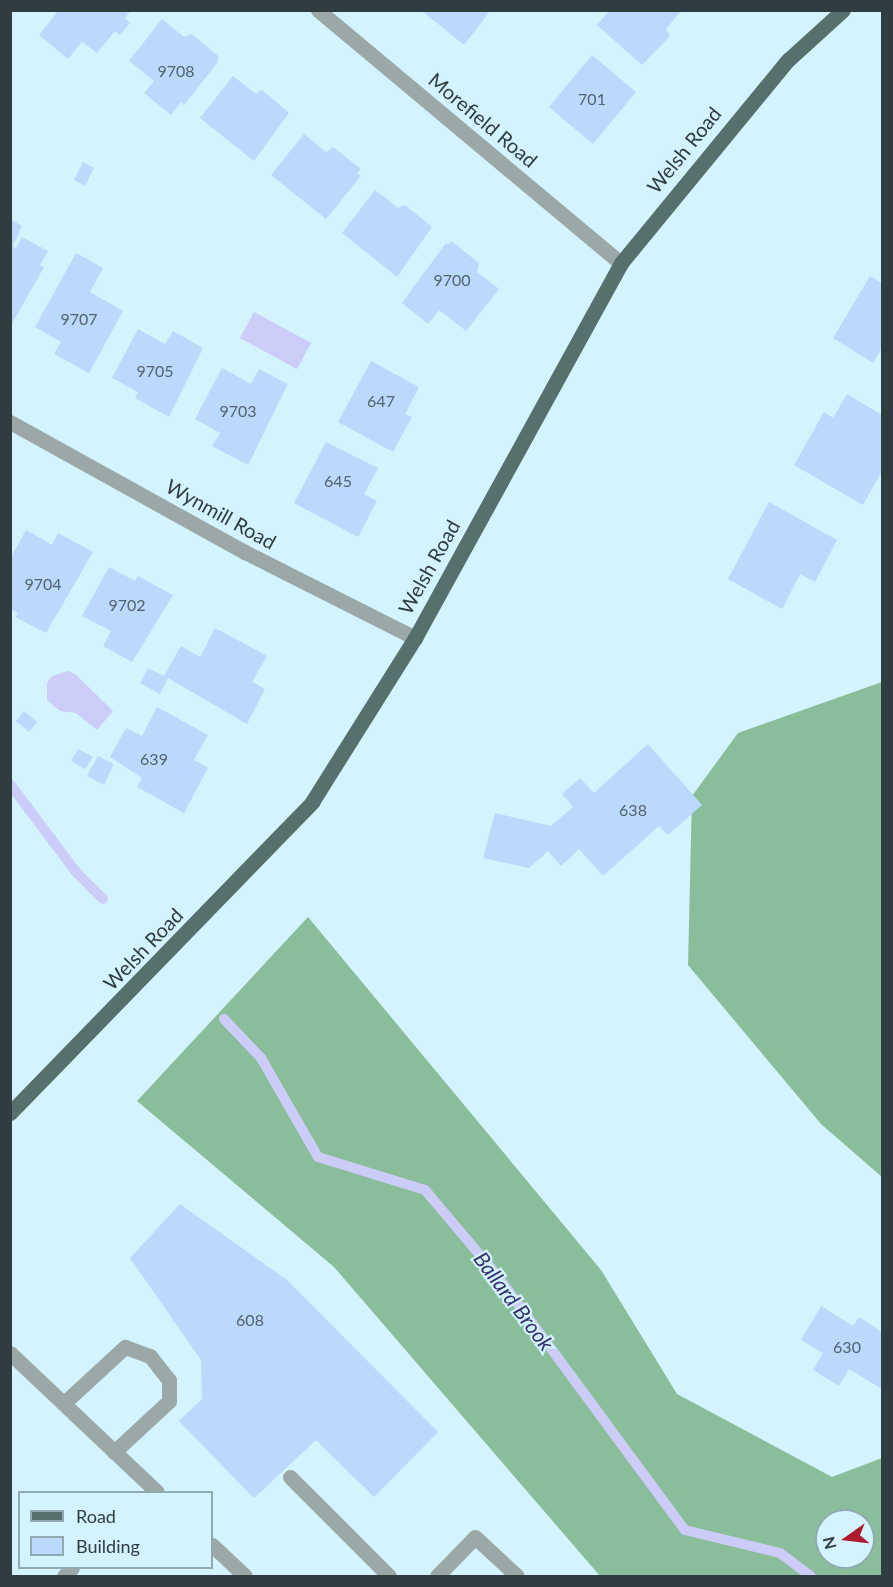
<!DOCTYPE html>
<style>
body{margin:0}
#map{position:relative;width:893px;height:1587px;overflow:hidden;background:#d3f3fe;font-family:Lato,sans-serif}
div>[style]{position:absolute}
.forest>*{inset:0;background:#8abd99}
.water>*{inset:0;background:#cbccf7}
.stream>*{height:10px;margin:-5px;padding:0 5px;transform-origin:5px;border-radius:5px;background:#cbccf7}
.building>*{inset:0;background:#bad9fd}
.minor>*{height:15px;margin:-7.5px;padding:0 7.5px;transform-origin:7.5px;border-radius:7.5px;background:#9aa9a7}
.major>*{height:15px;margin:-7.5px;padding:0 7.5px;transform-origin:7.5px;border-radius:7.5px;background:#56706d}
span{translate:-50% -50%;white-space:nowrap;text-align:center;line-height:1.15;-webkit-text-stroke:4.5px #d3f3fe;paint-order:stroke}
.number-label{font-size:16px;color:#52636f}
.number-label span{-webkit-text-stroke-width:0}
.street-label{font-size:20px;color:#2f3c40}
.water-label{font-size:21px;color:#37316f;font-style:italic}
.frame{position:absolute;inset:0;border:12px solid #2f3c40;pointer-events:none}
.legend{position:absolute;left:18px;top:1491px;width:195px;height:78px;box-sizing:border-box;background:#d3f3fe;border:2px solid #91aab2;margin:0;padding:8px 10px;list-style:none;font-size:18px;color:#2f3c40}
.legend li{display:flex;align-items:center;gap:12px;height:30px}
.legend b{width:30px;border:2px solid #91aab2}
.north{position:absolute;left:815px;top:1509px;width:60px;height:60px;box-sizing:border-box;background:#d3f3fe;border:2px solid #91aab2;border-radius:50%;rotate:256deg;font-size:16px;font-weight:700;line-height:24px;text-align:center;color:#2f3c40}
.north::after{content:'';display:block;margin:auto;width:21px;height:27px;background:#ae1b2c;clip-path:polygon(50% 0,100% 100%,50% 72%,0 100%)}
</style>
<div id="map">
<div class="forest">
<i style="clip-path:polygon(882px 682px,882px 1177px,821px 1124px,688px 965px,692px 796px,738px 733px)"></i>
<i style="clip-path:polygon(evenodd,308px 917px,601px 1270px,677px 1394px,832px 1477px,882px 1458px,882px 1576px,600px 1576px,334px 1267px,137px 1101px,308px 917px,827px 1521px,863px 1521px,863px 1557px,827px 1557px,827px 1521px)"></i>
</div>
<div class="water">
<i style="clip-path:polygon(254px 312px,311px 343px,297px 369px,240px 338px)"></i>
<i style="clip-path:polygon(68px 671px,75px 674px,113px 711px,97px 730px,76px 713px,60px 711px,47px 700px,47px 683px,52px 676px)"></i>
</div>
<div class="stream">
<i style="left:10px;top:784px;width:110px;rotate:53.1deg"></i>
<i style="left:76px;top:872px;width:38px;rotate:45deg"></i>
<i style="left:224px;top:1019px;width:54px;rotate:46.5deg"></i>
<i style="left:261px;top:1058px;width:114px;rotate:60.1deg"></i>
<i style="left:318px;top:1157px;width:112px;rotate:17.1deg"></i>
<i style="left:425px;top:1190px;width:110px;rotate:49.8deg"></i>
<i style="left:496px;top:1274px;width:318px;rotate:53.6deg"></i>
<i style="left:685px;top:1530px;width:98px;rotate:13.6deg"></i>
<i style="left:780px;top:1553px;width:39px;rotate:37deg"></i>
</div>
<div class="building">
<i style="clip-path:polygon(59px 10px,131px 10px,125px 18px,130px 23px,120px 35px,115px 31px,97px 53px,82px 42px,68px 59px,39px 35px)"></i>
<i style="clip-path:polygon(421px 10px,491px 10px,464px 45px)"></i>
<i style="clip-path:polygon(610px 10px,682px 10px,666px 29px,670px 36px,642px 65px,597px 25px)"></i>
<i style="clip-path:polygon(162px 19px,184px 37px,192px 34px,218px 56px,218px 62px,184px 105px,181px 102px,171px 115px,144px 93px,154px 81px,129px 61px)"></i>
<i style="clip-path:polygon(592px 55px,636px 92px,593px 144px,549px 107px)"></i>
<i style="clip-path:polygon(233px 76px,256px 94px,262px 90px,289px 113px,254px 161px,200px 118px)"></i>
<i style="clip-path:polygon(304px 134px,326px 152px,333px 147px,361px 169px,357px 173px,361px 176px,326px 219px,271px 175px)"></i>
<i style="clip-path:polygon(83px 162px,94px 168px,85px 186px,74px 180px)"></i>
<i style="clip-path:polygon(375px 190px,398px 208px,405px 205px,432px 227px,397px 277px,342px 233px)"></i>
<i style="clip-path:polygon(10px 219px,22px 226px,13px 246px,16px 248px,22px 237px,48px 251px,40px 265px,44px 267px,10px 327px)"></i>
<i style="clip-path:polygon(451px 241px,479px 263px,477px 272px,499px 289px,466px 331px,439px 310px,428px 324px,402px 303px,446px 243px,448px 245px)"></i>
<i style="clip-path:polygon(76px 253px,103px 268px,90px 292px,123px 311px,89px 373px,54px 354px,61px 342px,35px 327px)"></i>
<i style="clip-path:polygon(870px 276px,882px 283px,882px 348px,873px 363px,833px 338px)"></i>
<i style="clip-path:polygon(138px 329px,165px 344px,173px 331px,203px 348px,169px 417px,135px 398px,138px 392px,112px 378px)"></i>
<i style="clip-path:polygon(371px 361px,419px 387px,405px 414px,412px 417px,393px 452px,338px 422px)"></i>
<i style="clip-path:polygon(222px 368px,251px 384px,259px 369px,288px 384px,248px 465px,212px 446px,220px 433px,195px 419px)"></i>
<i style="clip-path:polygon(847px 394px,882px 415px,882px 471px,863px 505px,794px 465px,824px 412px,833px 418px)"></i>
<i style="clip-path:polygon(326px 442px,378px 468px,364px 494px,377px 501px,358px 537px,294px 503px)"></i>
<i style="clip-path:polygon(769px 502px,837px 540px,815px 582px,800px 574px,782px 609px,728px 579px)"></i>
<i style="clip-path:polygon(26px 530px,52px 545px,58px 533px,93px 552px,46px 633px,15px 617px,18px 613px,10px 609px,10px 559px)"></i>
<i style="clip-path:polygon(109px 567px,135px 581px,138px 576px,173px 595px,132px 662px,103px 646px,111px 631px,82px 616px)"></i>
<i style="clip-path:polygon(215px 628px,267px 656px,252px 682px,265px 689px,247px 724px,168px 678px,160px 694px,140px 683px,148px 668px,164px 676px,181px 646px,200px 657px)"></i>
<i style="clip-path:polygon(157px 707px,208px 735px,194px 760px,208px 768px,184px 813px,137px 787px,142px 778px,110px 757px,126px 728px,142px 736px)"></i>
<i style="clip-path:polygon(24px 711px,37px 722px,29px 732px,16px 721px)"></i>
<i style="clip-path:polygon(648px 744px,702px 805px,668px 835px,659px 826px,603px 876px,579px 849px,561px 866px,548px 851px,529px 868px,483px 858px,495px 813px,551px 826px,573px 807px,562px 794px,580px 778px,594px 793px)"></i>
<i style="clip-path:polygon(78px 749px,93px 757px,85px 769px,71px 761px)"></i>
<i style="clip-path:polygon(98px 756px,114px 764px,104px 785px,87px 776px)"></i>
<i style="clip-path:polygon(180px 1204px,287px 1280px,438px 1432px,374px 1497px,316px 1440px,254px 1498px,179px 1421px,202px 1399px,201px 1360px,130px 1258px)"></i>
<i style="clip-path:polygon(821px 1306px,853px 1326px,859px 1317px,882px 1332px,882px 1389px,849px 1369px,839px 1386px,813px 1370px,823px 1353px,801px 1340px)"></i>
</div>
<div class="minor">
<i style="left:318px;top:10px;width:395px;rotate:39.9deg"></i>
<i style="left:10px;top:422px;width:269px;rotate:29deg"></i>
<i style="left:245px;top:552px;width:191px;rotate:26.8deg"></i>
<i style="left:10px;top:1353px;width:202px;rotate:43.4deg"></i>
<i style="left:64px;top:1403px;width:83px;rotate:-42.6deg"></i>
<i style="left:125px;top:1347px;width:27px;rotate:20deg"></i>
<i style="left:150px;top:1356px;width:31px;rotate:52deg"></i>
<i style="left:169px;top:1380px;width:21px;rotate:90deg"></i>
<i style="left:169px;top:1401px;width:75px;rotate:137.2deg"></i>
<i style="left:290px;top:1477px;width:140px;rotate:45deg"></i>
<i style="left:212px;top:1545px;width:45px;rotate:43.2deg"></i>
<i style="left:64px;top:1576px;width:11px;rotate:-45deg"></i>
<i style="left:437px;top:1576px;width:54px;rotate:-45.7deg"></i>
<i style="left:475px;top:1537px;width:57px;rotate:42.9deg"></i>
</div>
<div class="major">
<i style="left:10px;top:1113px;width:434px;rotate:-45.8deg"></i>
<i style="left:312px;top:802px;width:194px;rotate:-57.9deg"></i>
<i style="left:415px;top:638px;width:428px;rotate:-61.2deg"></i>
<i style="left:621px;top:263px;width:263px;rotate:-50.6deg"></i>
<i style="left:788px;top:60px;width:74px;rotate:-42.3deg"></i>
</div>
<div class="number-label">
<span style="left:176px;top:71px">9708</span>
<span style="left:592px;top:99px">701</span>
<span style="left:452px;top:280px">9700</span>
<span style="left:79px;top:319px">9707</span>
<span style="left:155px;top:371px">9705</span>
<span style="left:381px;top:401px">647</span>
<span style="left:238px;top:411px">9703</span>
<span style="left:338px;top:481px">645</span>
<span style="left:43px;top:584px">9704</span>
<span style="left:127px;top:605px">9702</span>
<span style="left:154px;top:759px">639</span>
<span style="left:633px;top:810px">638</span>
<span style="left:250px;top:1320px">608</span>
<span style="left:847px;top:1347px">630</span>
</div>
<div class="street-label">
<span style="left:483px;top:120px;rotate:40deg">Morefield Road</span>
<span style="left:684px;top:150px;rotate:-51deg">Welsh Road</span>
<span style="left:221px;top:514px;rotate:29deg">Wynmill Road</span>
<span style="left:429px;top:567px;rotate:-61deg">Welsh Road</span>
<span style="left:143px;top:949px;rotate:-46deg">Welsh Road</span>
</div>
<div class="water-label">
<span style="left:514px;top:1301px;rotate:53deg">Ballard Brook</span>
</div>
<div class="frame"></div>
<ul class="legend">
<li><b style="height:8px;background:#56706d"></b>Road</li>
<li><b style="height:16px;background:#bad9fd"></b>Building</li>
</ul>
<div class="north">N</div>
</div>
